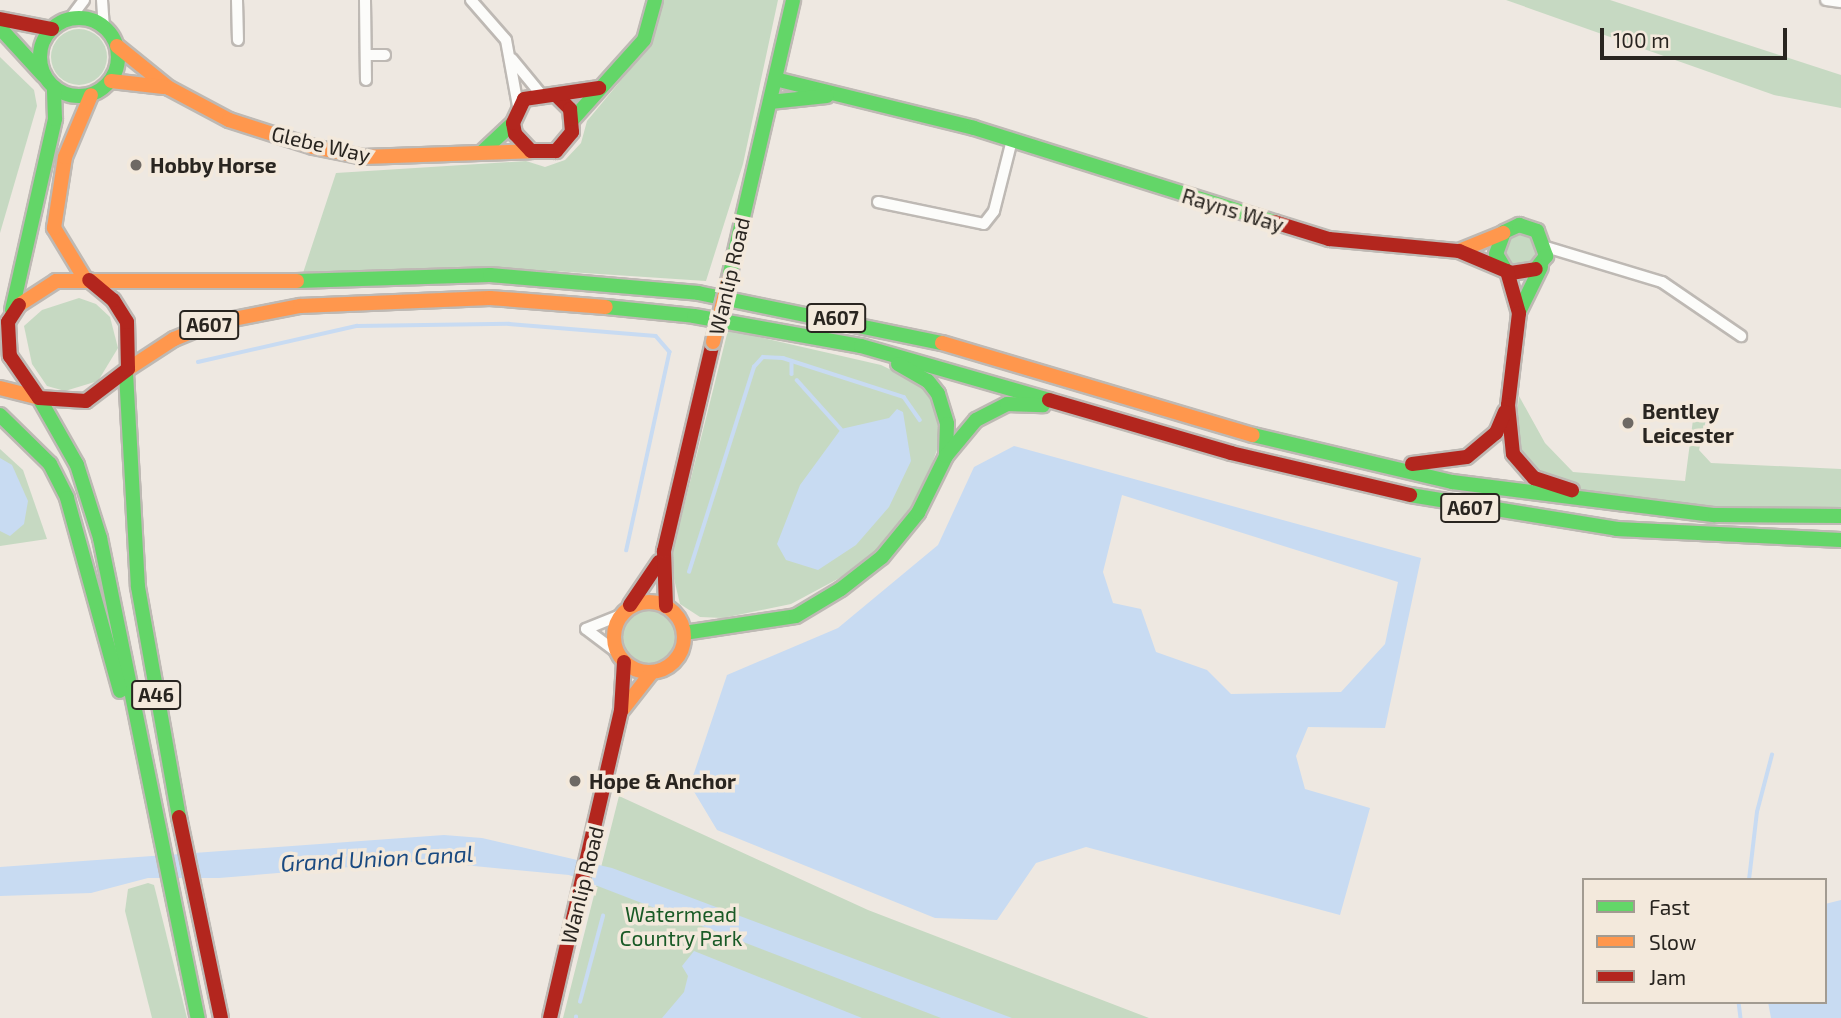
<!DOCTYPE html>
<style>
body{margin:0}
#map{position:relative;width:1841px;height:1018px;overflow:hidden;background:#eee8e1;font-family:"Exo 2",sans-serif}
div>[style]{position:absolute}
.green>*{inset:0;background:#c6d9c2}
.round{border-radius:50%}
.water>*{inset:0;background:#c8dbf2}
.stream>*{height:3.5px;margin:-1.75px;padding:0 1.75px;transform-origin:1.75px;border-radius:1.75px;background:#c8dbf2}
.roads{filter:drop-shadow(2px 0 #beb9b4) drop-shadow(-2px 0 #beb9b4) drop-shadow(0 2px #beb9b4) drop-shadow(0 -2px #beb9b4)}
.street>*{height:10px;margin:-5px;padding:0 5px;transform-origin:5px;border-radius:5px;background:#fcfcfa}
.fast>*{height:14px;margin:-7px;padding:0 7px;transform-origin:7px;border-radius:7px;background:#63d668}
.fast>.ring{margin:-7px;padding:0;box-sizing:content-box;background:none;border:14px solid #63d668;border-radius:50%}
.slow>*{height:14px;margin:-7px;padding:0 7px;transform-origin:7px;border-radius:7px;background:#ff974d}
.slow>.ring{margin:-7px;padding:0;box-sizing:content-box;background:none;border:14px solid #ff974d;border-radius:50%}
.jam>*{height:14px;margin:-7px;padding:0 7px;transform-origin:7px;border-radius:7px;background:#b3261e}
.bridges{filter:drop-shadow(2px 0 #beb9b4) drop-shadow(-2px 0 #beb9b4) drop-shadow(0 2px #beb9b4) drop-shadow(0 -2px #beb9b4)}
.slow-bridge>*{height:14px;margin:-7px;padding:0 7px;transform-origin:7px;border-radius:7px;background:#ff974d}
.dots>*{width:19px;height:19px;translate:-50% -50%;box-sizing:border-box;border:4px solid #f3e9dc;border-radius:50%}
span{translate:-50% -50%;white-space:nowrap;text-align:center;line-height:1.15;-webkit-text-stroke:7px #f3e9dc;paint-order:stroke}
.shield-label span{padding:2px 5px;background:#f3e9dc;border:2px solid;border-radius:5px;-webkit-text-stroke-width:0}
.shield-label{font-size:19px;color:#292520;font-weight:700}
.street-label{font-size:21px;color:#292520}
.poi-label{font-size:21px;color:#292520;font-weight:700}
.left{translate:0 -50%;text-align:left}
.park-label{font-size:21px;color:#195a26}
.water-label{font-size:23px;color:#1a4a81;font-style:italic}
.legend{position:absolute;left:1582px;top:878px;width:245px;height:126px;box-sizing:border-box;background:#f3e9dc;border:2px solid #a29b91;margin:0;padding:9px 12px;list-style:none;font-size:21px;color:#292520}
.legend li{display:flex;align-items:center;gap:14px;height:35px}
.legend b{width:35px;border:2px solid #a29b91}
.scale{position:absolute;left:1600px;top:28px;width:187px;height:32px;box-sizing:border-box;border:4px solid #292520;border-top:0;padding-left:9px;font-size:21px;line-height:24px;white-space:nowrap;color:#292520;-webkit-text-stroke:5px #f3e9dc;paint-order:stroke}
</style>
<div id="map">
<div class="green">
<i style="clip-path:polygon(664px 0,778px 0,743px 164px,706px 281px,479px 266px,303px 273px,336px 173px,526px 161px,545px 167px,565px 160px,581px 143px,587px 121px,652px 43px)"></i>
<i style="clip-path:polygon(1506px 0,1610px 0,1841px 75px,1841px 108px,1774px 95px)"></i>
<i class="round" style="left:51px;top:29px;width:56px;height:56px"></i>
<i style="clip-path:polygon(0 57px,34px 90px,37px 106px,0 233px)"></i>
<i style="clip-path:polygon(1511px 227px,1545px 242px,1534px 272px,1499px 262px)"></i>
<i style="clip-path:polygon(79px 298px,96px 304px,110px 317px,118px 348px,98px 381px,65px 391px,47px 386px,32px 364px,24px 326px,42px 310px)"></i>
<i style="clip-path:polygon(728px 330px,881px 365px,910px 379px,925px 390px,938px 414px,941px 439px,922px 491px,886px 542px,849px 573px,791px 604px,723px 618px,700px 617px,680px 604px,670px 562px)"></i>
<i style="clip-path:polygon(1519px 396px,1545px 443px,1573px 472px,1685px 481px,1694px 412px,1707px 415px,1699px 450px,1711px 463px,1841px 469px,1841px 516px,1715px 515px,1558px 487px,1513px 454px)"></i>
<i style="clip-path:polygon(0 449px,23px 470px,47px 539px,0 546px)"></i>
<i class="round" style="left:614px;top:602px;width:70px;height:70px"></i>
<i style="clip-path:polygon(619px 796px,868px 910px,1149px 1018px,563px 1018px)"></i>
<i style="clip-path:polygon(148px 883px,154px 885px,187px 1018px,152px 1018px,125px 911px,128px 889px)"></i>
</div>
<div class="water">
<i style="clip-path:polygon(897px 409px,903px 412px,911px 461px,889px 507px,856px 545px,818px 570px,786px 560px,777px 544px,800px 485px,841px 429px,889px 418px)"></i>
<i style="clip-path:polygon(evenodd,1014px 446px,1421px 558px,1385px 728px,1308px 727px,1296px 756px,1305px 789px,1370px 808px,1340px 915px,1086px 847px,1036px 863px,997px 920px,935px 918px,717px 830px,690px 785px,727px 675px,838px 628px,938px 545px,974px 467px,1014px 446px,1122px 495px,1398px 582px,1385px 644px,1341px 692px,1231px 694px,1207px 670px,1156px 652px,1141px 609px,1113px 603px,1103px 572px,1122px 495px)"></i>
<i style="clip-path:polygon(0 458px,12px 465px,28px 501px,24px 524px,10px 536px,0 531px)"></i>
<i style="clip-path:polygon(444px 835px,482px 838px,612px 868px,1012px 1018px,941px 1018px,569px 875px,422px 861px,219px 878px,148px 878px,91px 893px,0 896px,0 867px)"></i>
<i style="clip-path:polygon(1841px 900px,1841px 1018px,1771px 1018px,1768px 1002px,1825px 1002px,1825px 904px)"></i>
<i style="clip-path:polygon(694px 951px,862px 1018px,662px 1018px,684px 992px,688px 976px,682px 966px)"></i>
</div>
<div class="stream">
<i style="left:198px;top:362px;width:163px;rotate:-12.8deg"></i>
<i style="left:357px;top:326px;width:152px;rotate:-0.8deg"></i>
<i style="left:509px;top:324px;width:147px;rotate:4.7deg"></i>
<i style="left:656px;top:336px;width:21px;rotate:49deg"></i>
<i style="left:670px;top:352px;width:203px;rotate:102.3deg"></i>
<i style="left:792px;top:363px;width:11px;rotate:90deg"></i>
<i style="left:797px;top:380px;width:66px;rotate:48.1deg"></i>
<i style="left:689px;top:572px;width:215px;rotate:-72.4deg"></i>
<i style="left:754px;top:367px;width:13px;rotate:-48deg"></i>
<i style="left:763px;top:357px;width:20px;rotate:3deg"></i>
<i style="left:783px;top:358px;width:127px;rotate:17.9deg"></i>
<i style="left:904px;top:397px;width:28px;rotate:55deg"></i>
<i style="left:1749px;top:880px;width:68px;rotate:-83.3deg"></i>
<i style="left:1757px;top:812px;width:59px;rotate:-75.3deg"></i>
<i style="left:580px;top:1002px;width:89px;rotate:-75deg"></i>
<i style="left:1739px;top:1002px;width:16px;rotate:83deg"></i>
<i style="left:576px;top:1018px;width:1px;rotate:-90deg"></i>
</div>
<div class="roads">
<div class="street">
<i style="left:102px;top:0;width:27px;rotate:86deg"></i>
<i style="left:237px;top:0;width:40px;rotate:88.6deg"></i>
<i style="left:365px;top:0;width:80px;rotate:89.3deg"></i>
<i style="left:471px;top:0;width:53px;rotate:48.8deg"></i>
<i style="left:506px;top:40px;width:67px;rotate:79.7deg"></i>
<i style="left:1826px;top:0;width:15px;rotate:8deg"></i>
<i style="left:69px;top:20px;width:25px;rotate:-53deg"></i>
<i style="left:366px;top:55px;width:19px"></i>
<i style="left:512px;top:59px;width:44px;rotate:50.5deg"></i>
<i style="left:878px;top:202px;width:108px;rotate:11.7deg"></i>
<i style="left:984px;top:224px;width:16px;rotate:-52deg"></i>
<i style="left:994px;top:211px;width:73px;rotate:-75.8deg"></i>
<i style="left:1546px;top:247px;width:121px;rotate:16.8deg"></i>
<i style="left:1662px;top:282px;width:96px;rotate:34.4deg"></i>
<i style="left:586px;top:629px;width:39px;rotate:37deg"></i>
<i style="left:586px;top:629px;width:37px;rotate:-22deg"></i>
</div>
<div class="fast">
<i class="ring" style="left:40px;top:18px;width:64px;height:64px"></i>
<i style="left:0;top:28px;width:64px;rotate:47.5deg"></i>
<i style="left:775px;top:79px;width:205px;rotate:13.8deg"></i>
<i style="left:974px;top:128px;width:314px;rotate:17.4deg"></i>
<i style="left:770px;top:102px;width:57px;rotate:-6deg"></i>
<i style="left:573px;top:119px;width:106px;rotate:-48.1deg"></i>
<i style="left:644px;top:40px;width:41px;rotate:-74.6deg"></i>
<i style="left:482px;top:152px;width:42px;rotate:-43.1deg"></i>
<i style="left:1505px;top:269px;width:17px;rotate:-121deg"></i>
<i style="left:1496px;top:254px;width:23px;rotate:-70deg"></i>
<i style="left:1504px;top:232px;width:17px;rotate:-25deg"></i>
<i style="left:1519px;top:225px;width:19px;rotate:18deg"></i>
<i style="left:1537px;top:231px;width:27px;rotate:70deg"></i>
<i style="left:1546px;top:256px;width:16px;rotate:128deg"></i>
<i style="left:297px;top:281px;width:193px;rotate:-1.8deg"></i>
<i style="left:490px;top:275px;width:209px;rotate:4.9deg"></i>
<i style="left:698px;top:293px;width:249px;rotate:11.6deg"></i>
<i style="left:728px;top:282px;width:289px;rotate:-77deg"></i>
<i style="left:606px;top:307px;width:88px;rotate:5.8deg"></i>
<i style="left:694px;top:316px;width:170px;rotate:10.2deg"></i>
<i style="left:861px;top:346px;width:196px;rotate:16deg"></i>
<i style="left:12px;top:310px;width:196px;rotate:-77.3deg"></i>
<i style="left:55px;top:119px;width:32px;rotate:-92deg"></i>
<i style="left:1520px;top:310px;width:48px;rotate:-64deg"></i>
<i style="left:898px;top:364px;width:34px;rotate:30deg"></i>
<i style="left:928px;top:381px;width:16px;rotate:52deg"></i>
<i style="left:938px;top:394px;width:31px;rotate:73deg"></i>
<i style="left:947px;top:424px;width:32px;rotate:92deg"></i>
<i style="left:126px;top:373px;width:214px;rotate:86.8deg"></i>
<i style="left:138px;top:587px;width:234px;rotate:79.9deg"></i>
<i style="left:39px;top:398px;width:77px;rotate:60.4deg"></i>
<i style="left:77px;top:465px;width:77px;rotate:72.5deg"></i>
<i style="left:100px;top:538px;width:490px;rotate:78.5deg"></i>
<i style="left:0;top:415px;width:70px;rotate:44.4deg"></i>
<i style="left:50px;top:464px;width:38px;rotate:63deg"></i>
<i style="left:67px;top:498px;width:200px;rotate:74.6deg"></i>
<i style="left:1253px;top:435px;width:204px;rotate:13.3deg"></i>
<i style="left:1452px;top:482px;width:265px;rotate:7.2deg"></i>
<i style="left:1715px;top:515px;width:126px;rotate:0.5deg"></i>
<i style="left:1410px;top:495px;width:210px;rotate:9.3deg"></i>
<i style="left:1617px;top:529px;width:224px;rotate:2.8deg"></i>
<i style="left:684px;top:633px;width:113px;rotate:-8.6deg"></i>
<i style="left:796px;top:616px;width:52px;rotate:-31deg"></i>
<i style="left:841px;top:589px;width:52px;rotate:-38deg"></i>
<i style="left:882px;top:557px;width:57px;rotate:-50.7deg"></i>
<i style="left:918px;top:513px;width:64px;rotate:-63.8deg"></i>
<i style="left:946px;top:456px;width:47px;rotate:-50.2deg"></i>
<i style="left:976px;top:420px;width:35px;rotate:-27deg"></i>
<i style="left:1007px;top:404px;width:36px;rotate:2deg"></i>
</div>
<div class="slow">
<i style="left:117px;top:46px;width:67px;rotate:38.9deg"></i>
<i style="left:169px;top:88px;width:68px;rotate:28.1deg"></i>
<i style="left:229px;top:120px;width:88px;rotate:17.8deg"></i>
<i style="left:313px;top:147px;width:51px;rotate:11.3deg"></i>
<i style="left:363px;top:157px;width:168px;rotate:-2deg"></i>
<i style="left:111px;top:81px;width:53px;rotate:6.5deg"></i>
<i style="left:1459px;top:251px;width:48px;rotate:-22.2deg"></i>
<i style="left:85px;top:279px;width:60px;rotate:-121.3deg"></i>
<i style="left:54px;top:228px;width:72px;rotate:-81.2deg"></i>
<i style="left:65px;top:157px;width:67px;rotate:-67.2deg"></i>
<i style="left:19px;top:305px;width:44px;rotate:-33deg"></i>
<i style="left:56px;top:281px;width:241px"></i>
<i style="left:942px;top:343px;width:324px;rotate:16.5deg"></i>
<i style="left:128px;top:369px;width:55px;rotate:-33.1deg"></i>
<i style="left:174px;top:339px;width:42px;rotate:-22.3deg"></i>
<i style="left:213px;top:323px;width:89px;rotate:-11.1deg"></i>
<i style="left:300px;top:306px;width:190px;rotate:-2.4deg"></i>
<i style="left:490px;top:298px;width:116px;rotate:4.4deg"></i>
<i style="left:0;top:388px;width:38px;rotate:14deg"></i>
<i class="ring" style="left:614px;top:602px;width:56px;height:56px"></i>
<i style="left:623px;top:709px;width:47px;rotate:-51.9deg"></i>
</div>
<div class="jam">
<i style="left:0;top:19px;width:53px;rotate:10.9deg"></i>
<i style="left:556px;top:95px;width:20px;rotate:45deg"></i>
<i style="left:570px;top:109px;width:23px;rotate:85deg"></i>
<i style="left:572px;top:132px;width:25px;rotate:130deg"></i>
<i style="left:556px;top:151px;width:25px;rotate:180deg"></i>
<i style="left:531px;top:151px;width:23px;rotate:-133deg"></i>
<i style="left:515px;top:134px;width:11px;rotate:-100deg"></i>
<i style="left:513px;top:123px;width:26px;rotate:-65deg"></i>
<i style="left:524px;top:99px;width:76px;rotate:-8.3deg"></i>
<i style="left:1274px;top:222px;width:58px;rotate:17.2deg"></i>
<i style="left:1329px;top:239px;width:131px;rotate:5.3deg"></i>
<i style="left:1459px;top:251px;width:56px;rotate:22.9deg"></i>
<i style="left:1511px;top:273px;width:25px;rotate:-9deg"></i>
<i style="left:1507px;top:271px;width:44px;rotate:74.1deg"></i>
<i style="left:1519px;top:313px;width:93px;rotate:96.8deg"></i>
<i style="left:1508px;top:405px;width:49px;rotate:84.2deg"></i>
<i style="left:1513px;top:454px;width:32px;rotate:49deg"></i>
<i style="left:1534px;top:478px;width:40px;rotate:18deg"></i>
<i style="left:19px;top:305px;width:20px;rotate:123deg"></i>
<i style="left:8px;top:322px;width:34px;rotate:87deg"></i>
<i style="left:10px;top:356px;width:51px;rotate:55.4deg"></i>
<i style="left:39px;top:398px;width:47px;rotate:3.7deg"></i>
<i style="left:86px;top:401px;width:53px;rotate:-37.3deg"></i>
<i style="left:128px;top:369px;width:47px;rotate:-91.2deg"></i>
<i style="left:127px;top:322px;width:26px;rotate:-122deg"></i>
<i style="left:113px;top:300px;width:31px;rotate:-140deg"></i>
<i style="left:1049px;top:400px;width:190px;rotate:16.2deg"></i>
<i style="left:1231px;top:453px;width:184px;rotate:13.2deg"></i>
<i style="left:1412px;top:464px;width:55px;rotate:-7.3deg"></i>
<i style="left:1467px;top:457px;width:38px;rotate:-40deg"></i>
<i style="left:1496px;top:433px;width:23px;rotate:-67deg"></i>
<i style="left:630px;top:605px;width:52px;rotate:-56deg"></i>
<i style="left:666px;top:606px;width:55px;rotate:-92.1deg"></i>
<i style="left:664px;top:551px;width:215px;rotate:-76.8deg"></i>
<i style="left:179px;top:817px;width:205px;rotate:78.2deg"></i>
<i style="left:550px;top:1018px;width:315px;rotate:-77deg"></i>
<i style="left:621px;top:711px;width:49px;rotate:-86.5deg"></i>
</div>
</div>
<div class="bridges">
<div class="slow-bridge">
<i style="left:713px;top:342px;width:62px;rotate:-76deg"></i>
</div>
</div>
<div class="dots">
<i style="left:136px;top:165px;background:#6e6964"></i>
<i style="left:1628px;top:423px;background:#6e6964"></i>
<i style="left:575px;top:781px;background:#6e6964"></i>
</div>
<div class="shield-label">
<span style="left:836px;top:318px">A607</span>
<span style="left:209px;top:325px">A607</span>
<span style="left:1470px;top:508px">A607</span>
<span style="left:156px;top:695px">A46</span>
</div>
<div class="street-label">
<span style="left:321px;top:144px;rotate:13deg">Glebe Way</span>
<span style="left:1233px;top:210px;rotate:17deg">Rayns Way</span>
<span style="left:729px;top:276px;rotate:-77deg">Wanlip Road</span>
<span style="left:582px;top:885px;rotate:-76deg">Wanlip Road</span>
</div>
<div class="poi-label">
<span class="left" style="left:150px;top:165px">Hobby Horse</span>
<span class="left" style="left:1642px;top:423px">Bentley<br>Leicester</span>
<span class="left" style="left:589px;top:781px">Hope &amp; Anchor</span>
</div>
<div class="park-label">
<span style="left:681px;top:926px">Watermead<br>Country Park</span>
</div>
<div class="water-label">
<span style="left:377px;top:858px;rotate:-3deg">Grand Union Canal</span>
</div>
<ul class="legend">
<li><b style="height:9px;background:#63d668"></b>Fast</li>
<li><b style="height:9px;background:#ff974d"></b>Slow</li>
<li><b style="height:9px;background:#b3261e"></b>Jam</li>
</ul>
<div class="scale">100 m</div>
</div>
